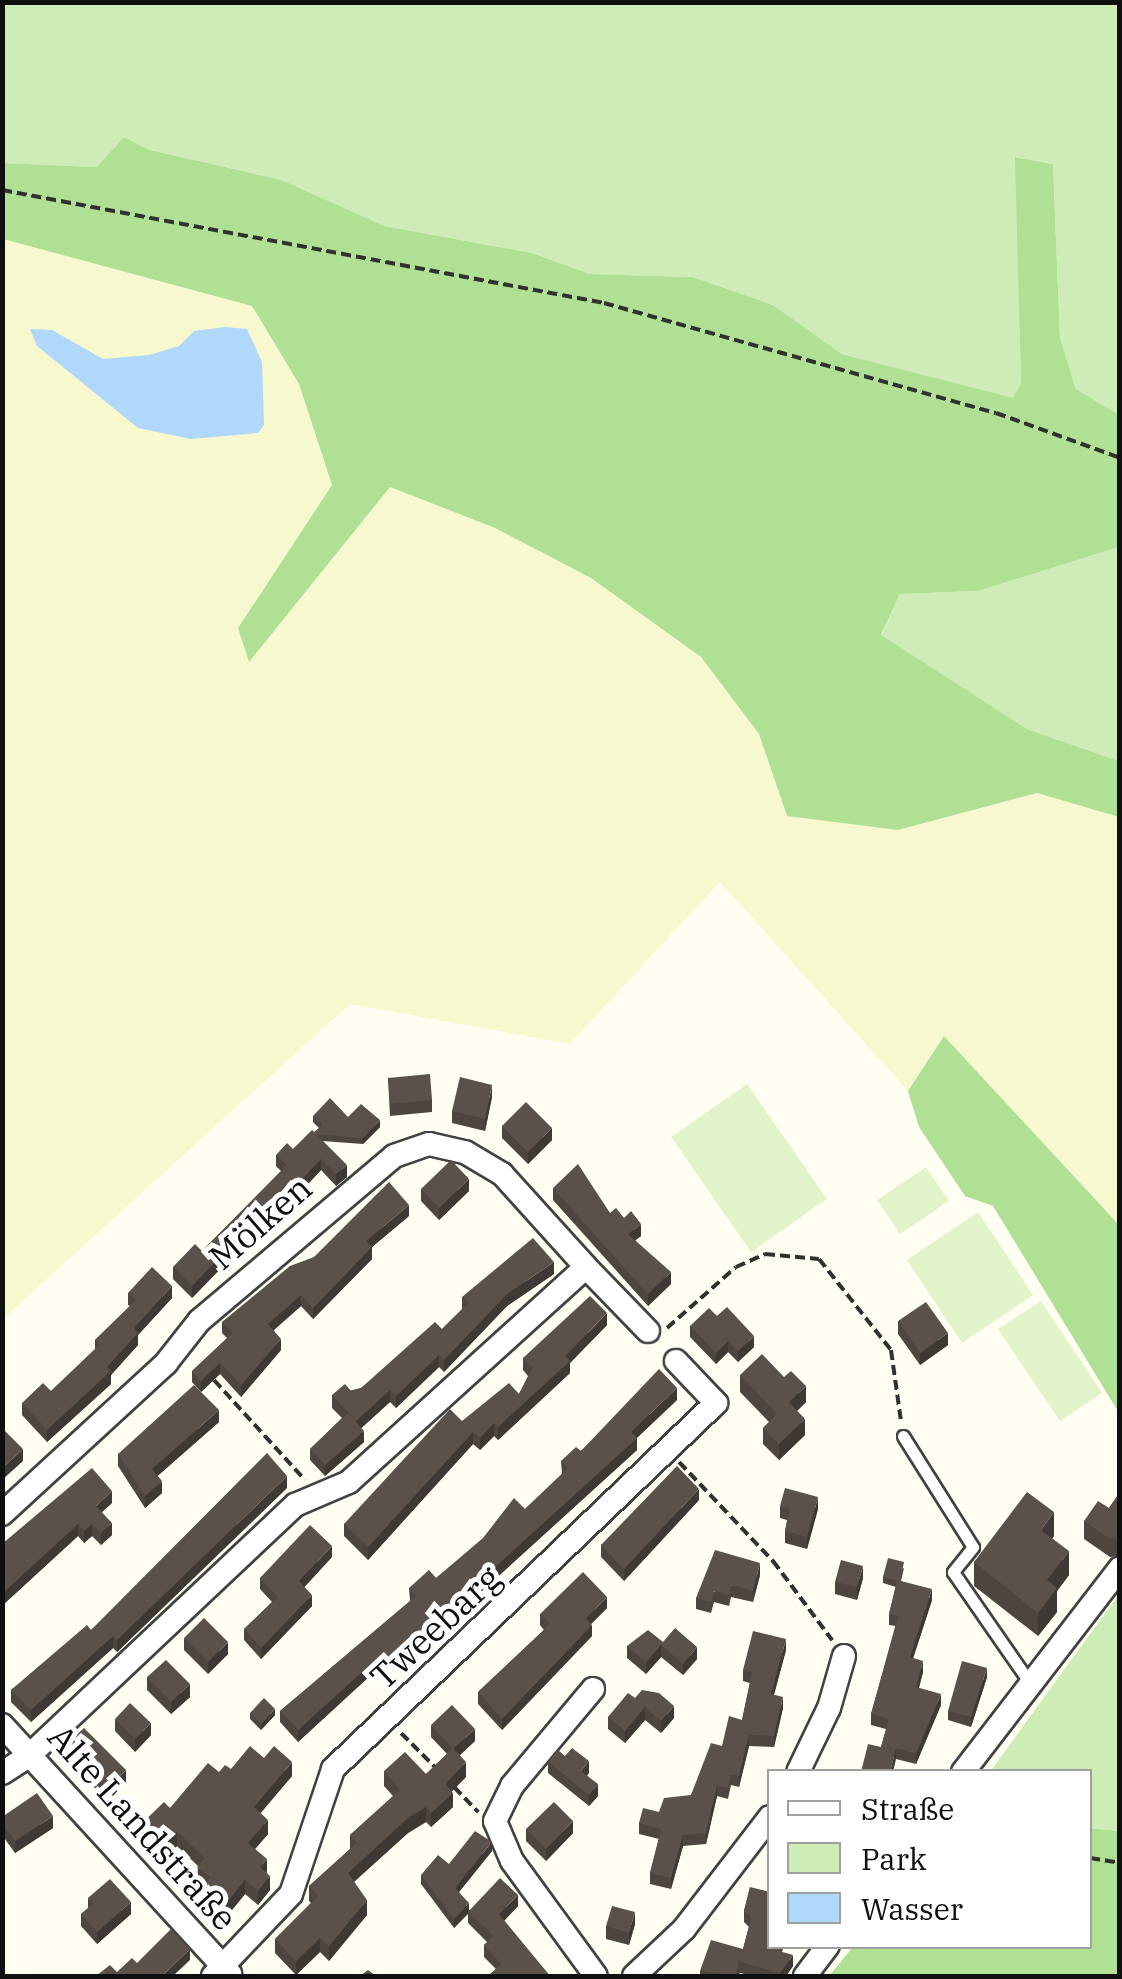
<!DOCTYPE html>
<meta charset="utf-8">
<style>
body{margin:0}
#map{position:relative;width:1122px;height:1979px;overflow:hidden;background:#fffef1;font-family:"IBM Plex Serif",serif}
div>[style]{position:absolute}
.farmland>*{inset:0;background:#f8f8ce}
.green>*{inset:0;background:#ceedb6}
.forest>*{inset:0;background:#afe094}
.pitch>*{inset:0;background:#e1f4c9}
.water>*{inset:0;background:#b0d8fb}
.path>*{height:4px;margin-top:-2px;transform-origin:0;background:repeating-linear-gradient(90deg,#313131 0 10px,transparent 0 15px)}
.roads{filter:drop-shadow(2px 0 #424242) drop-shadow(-2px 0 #424242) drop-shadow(0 2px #424242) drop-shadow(0 -2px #424242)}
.service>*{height:11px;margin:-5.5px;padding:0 5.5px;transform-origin:5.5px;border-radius:5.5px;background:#fff}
.minor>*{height:22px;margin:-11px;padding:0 11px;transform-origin:11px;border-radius:11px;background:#fff}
.wall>*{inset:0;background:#4d4640}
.shaded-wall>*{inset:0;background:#3e3934}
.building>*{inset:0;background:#59514a}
span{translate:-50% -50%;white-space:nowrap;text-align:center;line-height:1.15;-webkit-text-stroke:10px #fff;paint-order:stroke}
.street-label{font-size:35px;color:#0f0f0f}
.frame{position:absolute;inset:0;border:5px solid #0f0f0f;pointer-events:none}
.legend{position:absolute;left:767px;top:1769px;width:325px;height:180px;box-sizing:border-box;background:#fff;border:2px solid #9f9f9f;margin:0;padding:12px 18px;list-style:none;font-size:30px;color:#0f0f0f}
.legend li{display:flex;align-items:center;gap:20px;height:50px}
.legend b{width:50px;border:2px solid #9f9f9f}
</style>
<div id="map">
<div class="farmland">
<i style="clip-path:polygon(3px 239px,252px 306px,299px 384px,332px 485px,238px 627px,249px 661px,389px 487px,495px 528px,591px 578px,701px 657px,759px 734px,787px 816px,898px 830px,1037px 793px,1119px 817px,1119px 1225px,944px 1036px,908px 1091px,720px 882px,570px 1044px,350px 1004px,3px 1319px)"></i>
</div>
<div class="green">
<i style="clip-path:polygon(3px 3px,1119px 3px,1119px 415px,1076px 389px,1060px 338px,1053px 164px,1016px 157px,1021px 383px,1013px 399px,842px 354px,773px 305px,693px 277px,590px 274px,532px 253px,383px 226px,282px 180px,150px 150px,124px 137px,98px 167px,3px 163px)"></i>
<i style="clip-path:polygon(1119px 547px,1119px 761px,1027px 729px,881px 636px,900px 594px,978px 591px)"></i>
<i style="clip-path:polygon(1119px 1594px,1119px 1831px,1090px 1828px,1090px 1772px,990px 1772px)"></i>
</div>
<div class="forest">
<i style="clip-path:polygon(124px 137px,150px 150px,282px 180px,384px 226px,532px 253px,590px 274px,693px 277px,773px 305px,842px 354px,1013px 398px,1021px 383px,1015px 157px,1053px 164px,1060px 338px,1076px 389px,1119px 415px,1119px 547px,978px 591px,900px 594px,881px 635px,1027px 729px,1119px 761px,1119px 817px,1037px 793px,898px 830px,787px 816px,759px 734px,701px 657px,591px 578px,495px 528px,390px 487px,249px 662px,238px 628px,332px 485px,299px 384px,252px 306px,3px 239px,3px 163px,97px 167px)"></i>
<i style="clip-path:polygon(944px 1036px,1119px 1225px,1119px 1413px,993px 1206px,965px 1196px,919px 1127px,908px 1091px)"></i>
<i style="clip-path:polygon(1090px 1828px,1119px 1831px,1119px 1976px,829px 1976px,853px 1947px,1090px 1946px)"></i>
</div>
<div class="pitch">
<i style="clip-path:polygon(747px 1084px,827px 1199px,751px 1252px,671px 1137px)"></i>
<i style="clip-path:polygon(926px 1167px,949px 1201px,900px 1234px,877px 1200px)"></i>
<i style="clip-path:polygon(978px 1212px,1033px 1295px,962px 1343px,907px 1260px)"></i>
<i style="clip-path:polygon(1041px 1301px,1102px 1393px,1060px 1421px,998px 1329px)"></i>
</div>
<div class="water">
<i style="clip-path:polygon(225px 327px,247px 329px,262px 362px,264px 425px,258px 433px,191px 439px,138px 428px,37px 346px,30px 329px,52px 330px,103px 359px,149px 355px,179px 346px,194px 331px)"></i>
</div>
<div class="path">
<i style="left:2px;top:190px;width:613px;rotate:10.63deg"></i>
<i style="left:604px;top:303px;width:407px;rotate:15.7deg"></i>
<i style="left:996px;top:413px;width:132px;rotate:19.9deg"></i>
<i style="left:667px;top:1328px;width:92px;rotate:-41.5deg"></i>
<i style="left:736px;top:1267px;width:32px;rotate:-24deg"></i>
<i style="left:765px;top:1254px;width:54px;rotate:5.3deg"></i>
<i style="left:819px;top:1259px;width:116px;rotate:51.6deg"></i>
<i style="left:891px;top:1350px;width:72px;rotate:82deg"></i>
<i style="left:214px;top:1380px;width:135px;rotate:47.7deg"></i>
<i style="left:679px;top:1462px;width:137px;rotate:46.5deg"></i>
<i style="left:773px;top:1561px;width:99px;rotate:53.2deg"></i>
<i style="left:401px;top:1733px;width:51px;rotate:45deg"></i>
<i style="left:454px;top:1787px;width:35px;rotate:46deg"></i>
<i style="left:1090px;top:1858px;width:30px;rotate:9deg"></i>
</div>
<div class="roads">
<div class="service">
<i style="left:903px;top:1436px;width:131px;rotate:57.8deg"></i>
<i style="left:973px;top:1547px;width:32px;rotate:129deg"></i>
<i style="left:953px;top:1572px;width:135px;rotate:55.3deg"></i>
</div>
<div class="minor">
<i style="left:586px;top:1267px;width:89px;rotate:45.9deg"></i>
<i style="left:2px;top:1514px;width:223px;rotate:-42.6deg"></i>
<i style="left:166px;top:1363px;width:53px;rotate:-51.8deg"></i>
<i style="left:199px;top:1321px;width:255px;rotate:-40.2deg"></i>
<i style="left:394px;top:1156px;width:37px;rotate:-19deg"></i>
<i style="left:429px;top:1144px;width:37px;rotate:13deg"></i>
<i style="left:465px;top:1152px;width:43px;rotate:30.7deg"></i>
<i style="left:502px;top:1174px;width:125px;rotate:47.9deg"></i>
<i style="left:586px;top:1267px;width:320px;rotate:137.8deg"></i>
<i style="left:349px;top:1482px;width:59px;rotate:156.9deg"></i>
<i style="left:295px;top:1505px;width:364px;rotate:136.7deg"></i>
<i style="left:30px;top:1755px;width:33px;rotate:147deg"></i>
<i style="left:593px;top:1689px;width:126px;rotate:129.9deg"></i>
<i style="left:512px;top:1786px;width:39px;rotate:116deg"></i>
<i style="left:495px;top:1821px;width:43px;rotate:67deg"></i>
<i style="left:512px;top:1861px;width:142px;rotate:53.9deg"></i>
<i style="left:2px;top:1725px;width:338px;rotate:47.5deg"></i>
<i style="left:798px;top:1772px;width:71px;rotate:-64.2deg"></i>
<i style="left:829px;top:1708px;width:54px;rotate:-73.9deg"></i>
<i style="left:963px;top:1772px;width:257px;rotate:-52.4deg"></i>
<i style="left:213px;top:1976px;width:113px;rotate:-46.4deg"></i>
<i style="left:291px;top:1894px;width:132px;rotate:-71.4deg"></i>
<i style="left:333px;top:1769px;width:530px;rotate:-43.7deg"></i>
<i style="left:716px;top:1403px;width:58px;rotate:-133.6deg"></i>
<i style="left:634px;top:1976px;width:69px;rotate:-43.2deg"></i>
<i style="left:684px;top:1929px;width:141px;rotate:-52.5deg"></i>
<i style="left:805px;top:1976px;width:38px;rotate:-53deg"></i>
</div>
</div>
<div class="wall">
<i style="clip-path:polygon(388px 1078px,432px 1100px,432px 1112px,390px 1116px)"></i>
<i style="clip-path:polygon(492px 1097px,485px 1131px,452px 1123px,452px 1111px)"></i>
<i style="clip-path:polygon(313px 1116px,348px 1117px,380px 1127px,363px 1144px,322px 1141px,347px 1177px,336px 1186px,321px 1170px,237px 1261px,229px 1268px,225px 1264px,192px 1298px,173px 1279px,173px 1267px,202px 1251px,281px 1171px,276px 1166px,276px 1155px,293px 1149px,319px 1128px,313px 1122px)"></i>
<i style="clip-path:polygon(502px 1126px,552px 1140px,528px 1164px,502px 1138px)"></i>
<i style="clip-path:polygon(553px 1188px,610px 1213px,641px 1236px,635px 1240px,671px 1284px,648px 1306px,553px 1200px)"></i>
<i style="clip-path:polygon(421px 1189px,469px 1191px,439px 1220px,421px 1201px)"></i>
<i style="clip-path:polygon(409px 1216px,372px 1247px,372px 1259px,313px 1319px,301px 1306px,274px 1330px,281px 1350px,241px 1397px,220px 1374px,201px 1392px,192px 1382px,192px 1371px,227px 1338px,222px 1333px,222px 1322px,314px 1257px)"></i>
<i style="clip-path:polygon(554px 1274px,507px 1306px,444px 1372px,439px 1367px,396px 1408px,390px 1402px,361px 1428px,364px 1442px,325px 1476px,310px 1460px,310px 1449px,342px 1418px,332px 1408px,332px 1395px,361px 1388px,442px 1329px,462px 1309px,462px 1297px)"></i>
<i style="clip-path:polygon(128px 1293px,172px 1298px,138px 1335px,138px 1345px,111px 1375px,111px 1384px,47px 1442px,22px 1415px,22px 1403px,51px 1391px,95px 1349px,95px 1340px,130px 1306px,128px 1305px)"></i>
<i style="clip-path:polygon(717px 1316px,754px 1347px,738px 1362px,728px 1352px,716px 1364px,690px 1337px,690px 1326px)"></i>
<i style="clip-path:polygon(898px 1321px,948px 1345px,920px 1365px,898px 1334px)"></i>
<i style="clip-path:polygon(607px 1325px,570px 1363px,570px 1373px,498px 1440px,494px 1436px,480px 1450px,473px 1444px,368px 1560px,344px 1536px,344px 1524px,462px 1421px,519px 1394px,528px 1376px,523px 1370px,523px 1358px)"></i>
<i style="clip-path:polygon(740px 1375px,784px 1377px,806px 1402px,797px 1411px,805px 1435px,779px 1460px,763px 1444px,763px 1428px,769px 1422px,740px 1392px)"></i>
<i style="clip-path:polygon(677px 1400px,637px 1438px,637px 1450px,416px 1651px,412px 1646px,377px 1680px,372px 1674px,298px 1742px,280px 1722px,280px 1711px,410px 1601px,409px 1588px,436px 1578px,525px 1509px,562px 1474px,561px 1461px)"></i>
<i style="clip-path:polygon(219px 1422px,157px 1476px,162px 1493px,145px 1508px,118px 1466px,118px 1454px)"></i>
<i style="clip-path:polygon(287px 1488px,117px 1652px,113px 1648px,31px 1722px,11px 1702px,11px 1690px,91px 1630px)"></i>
<i style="clip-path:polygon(1120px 1492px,1120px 1556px,1110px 1557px,1084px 1539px,1084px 1521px,1109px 1508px)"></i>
<i style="clip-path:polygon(699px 1500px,624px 1581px,601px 1557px,601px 1545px)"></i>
<i style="clip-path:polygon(112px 1503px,102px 1512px,112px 1535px,101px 1545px,92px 1536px,84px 1543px,78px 1536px,5px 1603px,2px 1600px,2px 1544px)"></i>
<i style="clip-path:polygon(780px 1506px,818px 1509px,807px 1549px,785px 1543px,785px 1531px,787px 1520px,780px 1518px)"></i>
<i style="clip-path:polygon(1054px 1536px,1052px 1539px,1069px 1575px,1057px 1591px,1057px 1612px,1038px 1636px,974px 1586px,974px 1562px)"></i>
<i style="clip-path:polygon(332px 1557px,304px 1587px,312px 1606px,261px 1659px,244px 1640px,244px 1629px,272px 1602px,260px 1589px,260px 1578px)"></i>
<i style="clip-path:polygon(904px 1568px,901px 1581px,932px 1600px,913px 1658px,923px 1672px,919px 1688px,941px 1705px,916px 1764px,896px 1759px,881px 1747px,886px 1729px,871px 1725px,871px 1714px,896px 1626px,889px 1625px,889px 1614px,896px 1587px,883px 1583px,883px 1577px)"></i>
<i style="clip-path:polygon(760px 1575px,753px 1602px,731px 1597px,729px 1606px,714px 1602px,711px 1613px,696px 1609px,696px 1598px)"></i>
<i style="clip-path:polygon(863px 1578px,857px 1600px,835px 1594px,835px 1582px)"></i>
<i style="clip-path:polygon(607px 1608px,591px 1624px,592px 1636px,502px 1730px,478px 1704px,478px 1692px,544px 1630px,540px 1625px,540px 1614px)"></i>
<i style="clip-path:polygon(184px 1638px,228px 1654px,208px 1674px,184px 1650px)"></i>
<i style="clip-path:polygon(663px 1642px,697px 1659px,683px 1675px,661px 1657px,646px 1674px,627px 1658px,627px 1646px)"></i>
<i style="clip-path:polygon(786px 1650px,774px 1695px,783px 1708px,774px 1747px,749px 1746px,739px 1787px,731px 1785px,728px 1799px,717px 1796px,706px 1844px,683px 1846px,671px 1889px,650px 1884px,650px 1873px,659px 1839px,639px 1834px,639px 1823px,691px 1795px,722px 1746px,742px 1720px,750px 1683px,743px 1681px,743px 1670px)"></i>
<i style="clip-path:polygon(147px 1677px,190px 1697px,171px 1714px,147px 1690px)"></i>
<i style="clip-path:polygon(987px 1677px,971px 1727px,948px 1720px,948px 1711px)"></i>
<i style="clip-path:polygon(635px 1698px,674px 1718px,661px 1733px,645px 1720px,625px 1743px,608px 1729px,608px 1717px)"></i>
<i style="clip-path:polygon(250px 1713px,275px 1715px,261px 1730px,250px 1719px)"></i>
<i style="clip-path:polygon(115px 1719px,151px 1735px,135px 1752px,115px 1731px)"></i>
<i style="clip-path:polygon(431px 1725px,475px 1741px,460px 1755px,466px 1777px,452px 1791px,453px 1807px,431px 1827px,426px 1822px,408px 1833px,354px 1882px,367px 1915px,329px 1961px,320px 1952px,296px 1975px,275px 1953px,275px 1939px,311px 1903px,309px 1901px,309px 1886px,350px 1849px,350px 1835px,393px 1796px,384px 1786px,384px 1771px,426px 1774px,447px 1754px,431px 1737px)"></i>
<i style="clip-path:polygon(65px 1746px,126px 1782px,108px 1801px,65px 1759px)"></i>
<i style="clip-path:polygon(264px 1758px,292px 1776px,260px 1813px,268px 1834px,255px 1849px,267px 1873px,270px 1890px,258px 1905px,245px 1894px,223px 1921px,201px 1902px,201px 1888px,203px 1885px,197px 1881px,198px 1866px,177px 1846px,155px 1866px,135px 1844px,135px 1830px,231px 1769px)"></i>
<i style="clip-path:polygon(548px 1762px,589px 1773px,587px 1775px,598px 1796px,589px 1806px,548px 1773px)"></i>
<i style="clip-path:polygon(2px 1817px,53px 1828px,15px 1853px,2px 1835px)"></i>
<i style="clip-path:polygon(526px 1829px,573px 1833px,546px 1861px,526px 1841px)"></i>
<i style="clip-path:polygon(492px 1851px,459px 1892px,469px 1910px,518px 1906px,504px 1921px,550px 1976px,489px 1976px,496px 1969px,484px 1957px,484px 1945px,487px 1942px,468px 1923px,468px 1914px,454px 1928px,421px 1884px,421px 1875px,449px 1864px)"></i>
<i style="clip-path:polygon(750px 1887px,770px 1946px,784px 1946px,782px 1952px,793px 1966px,786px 1976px,753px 1976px,740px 1973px,738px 1976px,700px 1976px,700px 1971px,743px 1949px,749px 1927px,744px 1922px,744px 1911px)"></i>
<i style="clip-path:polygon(88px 1898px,131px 1914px,97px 1944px,81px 1926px,81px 1914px,88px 1908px)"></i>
<i style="clip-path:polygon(635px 1924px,629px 1945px,606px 1939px,606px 1926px)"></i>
</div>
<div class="shaded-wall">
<i style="clip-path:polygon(492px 1085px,492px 1097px,485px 1131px,485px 1119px)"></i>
<i style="clip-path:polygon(380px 1120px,380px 1127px,363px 1144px,363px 1138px)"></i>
<i style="clip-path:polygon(552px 1128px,552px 1140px,528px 1164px,528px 1152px)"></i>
<i style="clip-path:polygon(321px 1159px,321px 1170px,229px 1268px,229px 1256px)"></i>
<i style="clip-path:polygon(347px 1165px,347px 1177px,336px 1186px,336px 1174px)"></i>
<i style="clip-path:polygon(469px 1179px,469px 1191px,439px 1220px,439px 1208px)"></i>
<i style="clip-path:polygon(409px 1205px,409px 1216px,366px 1252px,366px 1241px)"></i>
<i style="clip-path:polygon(641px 1224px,641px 1236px,628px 1246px,628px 1234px)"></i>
<i style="clip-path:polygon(372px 1247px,372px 1259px,313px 1319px,313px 1308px)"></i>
<i style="clip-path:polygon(225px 1252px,225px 1264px,192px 1298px,192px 1286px)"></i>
<i style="clip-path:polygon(554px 1262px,554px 1274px,507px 1306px,444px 1372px,444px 1360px,507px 1294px)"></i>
<i style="clip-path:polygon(671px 1272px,671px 1284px,648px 1306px,648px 1294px)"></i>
<i style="clip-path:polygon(172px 1286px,172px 1298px,138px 1335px,138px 1345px,111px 1375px,111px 1384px,47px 1442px,47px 1430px,107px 1367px,134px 1328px)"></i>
<i style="clip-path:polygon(301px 1295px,301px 1306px,268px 1335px,268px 1324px)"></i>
<i style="clip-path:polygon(607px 1313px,607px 1325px,570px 1363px,570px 1373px,498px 1440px,498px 1427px)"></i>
<i style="clip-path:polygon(948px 1333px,948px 1345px,920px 1365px,920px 1353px)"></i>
<i style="clip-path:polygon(754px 1336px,754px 1347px,738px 1362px,738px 1351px)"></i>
<i style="clip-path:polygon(281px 1339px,281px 1350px,241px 1397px,241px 1385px)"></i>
<i style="clip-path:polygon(728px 1341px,728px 1352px,716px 1364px,716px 1353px)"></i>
<i style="clip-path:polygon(439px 1355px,439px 1367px,396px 1408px,396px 1396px)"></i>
<i style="clip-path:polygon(220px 1363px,220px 1374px,201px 1392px,201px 1381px)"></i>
<i style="clip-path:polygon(806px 1386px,806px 1402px,789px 1418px,789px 1402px)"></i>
<i style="clip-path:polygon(677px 1388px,677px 1400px,631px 1443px,631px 1432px)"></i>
<i style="clip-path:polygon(390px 1390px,390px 1402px,356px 1433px,356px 1421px)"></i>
<i style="clip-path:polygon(219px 1410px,219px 1422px,152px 1481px,152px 1469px)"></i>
<i style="clip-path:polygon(805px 1419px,805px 1435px,779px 1460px,779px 1444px)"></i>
<i style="clip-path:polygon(494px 1423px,494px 1436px,480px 1450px,480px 1438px)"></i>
<i style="clip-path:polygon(364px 1431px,364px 1442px,325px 1476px,325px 1465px)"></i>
<i style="clip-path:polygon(473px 1432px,473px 1444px,368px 1560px,368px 1547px)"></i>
<i style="clip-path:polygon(637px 1438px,637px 1450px,416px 1651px,416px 1639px)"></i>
<i style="clip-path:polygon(23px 1449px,23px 1461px,2px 1480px,2px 1468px)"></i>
<i style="clip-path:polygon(287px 1476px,287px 1488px,117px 1652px,117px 1640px)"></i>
<i style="clip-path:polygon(162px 1481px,162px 1493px,145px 1508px,145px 1496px)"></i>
<i style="clip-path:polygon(699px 1489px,699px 1500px,624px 1581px,624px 1569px)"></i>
<i style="clip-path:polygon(112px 1491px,112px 1503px,96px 1517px,96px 1506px)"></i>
<i style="clip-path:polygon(818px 1497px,818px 1509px,807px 1549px,807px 1537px)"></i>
<i style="clip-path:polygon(1054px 1512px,1054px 1536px,1041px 1554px,1041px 1530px)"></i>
<i style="clip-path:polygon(112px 1523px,112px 1535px,101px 1545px,101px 1533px)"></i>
<i style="clip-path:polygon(78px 1524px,78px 1536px,5px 1603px,5px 1591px)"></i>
<i style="clip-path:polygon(92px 1524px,92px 1536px,84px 1543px,84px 1531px)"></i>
<i style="clip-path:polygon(332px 1546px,332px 1557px,299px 1593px,299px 1581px)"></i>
<i style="clip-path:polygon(1069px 1551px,1069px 1575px,1057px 1591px,1057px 1612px,1038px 1636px,1038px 1613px,1047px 1580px)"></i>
<i style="clip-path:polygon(760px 1563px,760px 1575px,753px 1602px,753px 1591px)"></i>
<i style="clip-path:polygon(863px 1566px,863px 1578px,857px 1600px,857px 1587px)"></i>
<i style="clip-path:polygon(932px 1589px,932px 1600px,910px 1668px,910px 1657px)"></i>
<i style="clip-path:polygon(312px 1595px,312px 1606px,261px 1659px,261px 1648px)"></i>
<i style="clip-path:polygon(607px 1597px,607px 1608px,586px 1629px,586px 1618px)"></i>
<i style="clip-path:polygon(592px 1625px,592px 1636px,502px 1730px,502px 1719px)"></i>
<i style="clip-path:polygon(412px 1635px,412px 1646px,377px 1680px,377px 1668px)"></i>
<i style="clip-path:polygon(113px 1636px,113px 1648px,31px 1722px,31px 1710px)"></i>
<i style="clip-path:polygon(786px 1639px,786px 1650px,771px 1705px,771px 1694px)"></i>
<i style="clip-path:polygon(228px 1642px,228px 1654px,208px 1674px,208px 1662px)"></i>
<i style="clip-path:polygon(661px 1645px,661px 1657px,646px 1674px,646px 1662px)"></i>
<i style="clip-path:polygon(697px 1647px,697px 1659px,683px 1675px,683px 1664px)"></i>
<i style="clip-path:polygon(923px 1661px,923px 1672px,916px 1698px,916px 1687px)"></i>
<i style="clip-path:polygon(372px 1663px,372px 1674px,298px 1742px,298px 1730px)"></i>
<i style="clip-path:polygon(987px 1668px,987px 1677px,971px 1727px,971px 1717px)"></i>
<i style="clip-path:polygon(190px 1684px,190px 1697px,171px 1714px,171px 1702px)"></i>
<i style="clip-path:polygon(941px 1694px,941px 1705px,916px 1764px,916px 1754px)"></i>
<i style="clip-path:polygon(783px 1697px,783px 1708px,774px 1747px,774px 1736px)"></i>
<i style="clip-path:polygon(674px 1706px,674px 1718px,661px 1733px,661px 1721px)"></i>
<i style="clip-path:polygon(645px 1707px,645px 1720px,625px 1743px,625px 1731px)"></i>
<i style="clip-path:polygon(275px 1709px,275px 1715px,261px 1730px,261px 1724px)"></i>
<i style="clip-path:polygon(151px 1723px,151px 1735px,135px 1752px,135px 1739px)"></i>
<i style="clip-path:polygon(475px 1729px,475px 1741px,453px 1761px,453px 1749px)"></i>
<i style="clip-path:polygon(749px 1735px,749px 1746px,739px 1787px,739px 1776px)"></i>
<i style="clip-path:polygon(896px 1748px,896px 1759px,893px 1772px,890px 1772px)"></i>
<i style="clip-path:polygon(589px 1761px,589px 1773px,581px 1782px,581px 1771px)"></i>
<i style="clip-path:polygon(292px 1762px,292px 1776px,254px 1821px,254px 1807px)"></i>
<i style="clip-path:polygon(466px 1762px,466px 1777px,445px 1798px,445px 1784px)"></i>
<i style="clip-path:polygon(126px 1770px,126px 1782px,108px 1801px,108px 1789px)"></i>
<i style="clip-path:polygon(598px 1784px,598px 1796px,589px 1806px,589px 1795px)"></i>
<i style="clip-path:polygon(717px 1785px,717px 1796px,706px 1844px,706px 1833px)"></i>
<i style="clip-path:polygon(453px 1793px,453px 1807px,431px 1827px,431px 1813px)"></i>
<i style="clip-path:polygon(426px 1807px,426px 1822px,408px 1833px,348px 1887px,348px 1873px,408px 1818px)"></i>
<i style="clip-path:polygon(53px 1816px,53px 1828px,15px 1853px,15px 1841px)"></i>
<i style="clip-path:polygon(268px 1820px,268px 1834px,248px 1857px,248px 1843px)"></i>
<i style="clip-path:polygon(573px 1821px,573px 1833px,546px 1861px,546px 1849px)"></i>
<i style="clip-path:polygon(177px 1832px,177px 1846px,155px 1866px,155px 1852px)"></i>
<i style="clip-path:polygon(683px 1835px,683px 1846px,671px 1889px,671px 1878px)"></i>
<i style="clip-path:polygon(492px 1842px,492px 1851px,455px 1897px,455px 1888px)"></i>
<i style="clip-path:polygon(267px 1859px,267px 1873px,260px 1867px)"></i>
<i style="clip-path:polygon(270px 1876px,270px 1890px,258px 1905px,258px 1891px)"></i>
<i style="clip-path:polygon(245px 1880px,245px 1894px,223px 1921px,223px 1907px)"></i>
<i style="clip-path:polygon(518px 1895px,518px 1906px,499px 1926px,499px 1914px)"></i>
<i style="clip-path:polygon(367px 1900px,367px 1915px,329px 1961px,329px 1946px)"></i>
<i style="clip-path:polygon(131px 1902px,131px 1914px,97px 1944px,97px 1932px)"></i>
<i style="clip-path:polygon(469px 1903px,469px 1912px,454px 1928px,454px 1919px)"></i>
<i style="clip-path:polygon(635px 1912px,635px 1924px,629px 1945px,629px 1933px)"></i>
<i style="clip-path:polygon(320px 1938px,320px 1952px,296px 1975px,296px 1961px)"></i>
<i style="clip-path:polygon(190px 1949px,190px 1960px,173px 1976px,162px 1976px)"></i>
<i style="clip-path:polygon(793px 1955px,793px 1966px,786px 1976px,780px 1976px,780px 1973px)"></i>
</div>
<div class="building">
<i style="clip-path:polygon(430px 1074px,432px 1100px,390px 1104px,388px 1078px)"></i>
<i style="clip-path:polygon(460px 1077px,492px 1085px,485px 1119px,452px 1111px)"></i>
<i style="clip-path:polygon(330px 1098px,348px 1117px,361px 1104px,380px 1120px,363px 1138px,313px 1134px,322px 1125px,313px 1116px)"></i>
<i style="clip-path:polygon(526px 1102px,552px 1128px,528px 1152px,502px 1126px)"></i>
<i style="clip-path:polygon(312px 1130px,347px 1165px,336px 1174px,321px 1159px,237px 1249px,229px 1256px,225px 1252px,192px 1286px,173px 1267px,195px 1244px,202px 1251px,287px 1165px,276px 1155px,287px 1143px,293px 1149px)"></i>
<i style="clip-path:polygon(451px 1160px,469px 1179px,439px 1208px,421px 1189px)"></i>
<i style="clip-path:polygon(578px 1164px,610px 1213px,616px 1208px,624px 1218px,631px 1211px,641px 1224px,628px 1234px,671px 1272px,648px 1294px,553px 1188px)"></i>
<i style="clip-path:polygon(389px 1182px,409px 1205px,366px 1241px,372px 1247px,313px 1308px,301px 1295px,268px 1324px,281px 1339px,241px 1385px,220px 1363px,201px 1381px,192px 1371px,233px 1333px,222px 1322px,290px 1266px,314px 1257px)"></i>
<i style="clip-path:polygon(533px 1238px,554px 1262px,507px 1294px,444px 1360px,439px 1355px,396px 1396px,390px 1390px,356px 1421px,332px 1395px,345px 1384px,351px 1391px,361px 1388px,435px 1322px,442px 1329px,469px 1303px,462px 1297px)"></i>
<i style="clip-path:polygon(152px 1267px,172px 1286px,134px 1328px,138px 1333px,107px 1367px,111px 1371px,47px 1430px,22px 1403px,43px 1383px,51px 1391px,100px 1345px,95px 1340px,136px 1300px,128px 1293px)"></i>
<i style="clip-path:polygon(590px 1296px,607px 1313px,565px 1356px,570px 1361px,498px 1427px,494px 1423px,480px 1438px,473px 1432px,368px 1547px,344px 1524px,450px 1409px,462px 1421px,509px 1383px,519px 1394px,533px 1368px,523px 1358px)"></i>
<i style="clip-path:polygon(926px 1302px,948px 1333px,920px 1353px,898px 1321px)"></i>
<i style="clip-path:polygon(727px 1307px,754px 1336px,738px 1351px,728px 1341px,716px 1353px,690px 1326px,709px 1308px,717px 1316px)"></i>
<i style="clip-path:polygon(762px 1354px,784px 1377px,791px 1371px,806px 1386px,789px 1402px,805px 1419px,779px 1444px,763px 1428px,777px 1414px,740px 1375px)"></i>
<i style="clip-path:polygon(659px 1369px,677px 1388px,631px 1432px,637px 1438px,416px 1639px,412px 1635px,377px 1668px,372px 1663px,298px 1730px,280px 1711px,416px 1596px,409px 1588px,429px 1570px,436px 1578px,483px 1538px,514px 1498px,525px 1509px,568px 1468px,561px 1461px,576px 1447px,581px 1451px)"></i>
<i style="clip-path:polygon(194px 1385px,219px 1410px,152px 1469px,162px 1481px,145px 1496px,118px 1454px)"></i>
<i style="clip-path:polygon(348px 1413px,364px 1431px,325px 1465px,310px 1449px)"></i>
<i style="clip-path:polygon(2px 1428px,23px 1449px,2px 1468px)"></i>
<i style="clip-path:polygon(267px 1453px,287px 1476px,117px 1640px,113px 1636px,31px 1710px,11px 1690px,87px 1625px,91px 1630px)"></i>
<i style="clip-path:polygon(677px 1466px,699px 1489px,624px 1569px,601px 1545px)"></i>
<i style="clip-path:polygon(92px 1468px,112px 1491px,96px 1506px,112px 1523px,101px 1533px,92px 1524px,84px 1531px,78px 1524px,5px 1591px,2px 1588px,2px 1544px)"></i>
<i style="clip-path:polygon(785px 1488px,818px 1497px,807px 1537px,785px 1531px,790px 1509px,780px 1506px)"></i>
<i style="clip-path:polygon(1027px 1492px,1054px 1512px,1041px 1530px,1069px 1551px,1047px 1580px,1057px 1588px,1038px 1613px,974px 1562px)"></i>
<i style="clip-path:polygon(1120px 1492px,1120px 1538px,1110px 1539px,1084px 1521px,1098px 1501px,1109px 1508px)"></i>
<i style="clip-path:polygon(310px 1525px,332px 1546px,299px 1581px,312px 1595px,261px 1648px,244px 1629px,278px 1597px,260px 1578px)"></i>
<i style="clip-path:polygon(715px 1550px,760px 1563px,753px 1591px,731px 1585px,729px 1595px,714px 1591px,711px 1602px,696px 1598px)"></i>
<i style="clip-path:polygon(888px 1558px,904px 1562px,900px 1581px,883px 1577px)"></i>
<i style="clip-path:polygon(841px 1560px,863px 1566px,857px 1587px,835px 1582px)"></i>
<i style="clip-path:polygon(583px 1572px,607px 1597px,586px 1618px,592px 1625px,502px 1719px,478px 1692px,550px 1624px,540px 1614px)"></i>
<i style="clip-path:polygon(897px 1580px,932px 1589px,910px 1657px,923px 1661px,916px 1687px,941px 1694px,916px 1754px,896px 1748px,890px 1772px,861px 1772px,868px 1744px,881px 1747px,889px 1719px,871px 1714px,898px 1616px,889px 1614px)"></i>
<i style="clip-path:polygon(204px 1618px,228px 1642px,208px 1662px,184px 1638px)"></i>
<i style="clip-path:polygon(675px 1628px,697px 1647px,683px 1664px,661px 1645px,646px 1662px,627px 1646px,648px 1630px,663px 1642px)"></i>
<i style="clip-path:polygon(753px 1631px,786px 1639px,771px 1694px,783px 1697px,774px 1736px,749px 1735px,739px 1776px,731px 1775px,728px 1788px,717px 1785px,706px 1833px,683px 1835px,671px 1878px,650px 1873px,661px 1829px,639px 1823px,643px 1808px,659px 1812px,664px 1798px,691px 1795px,711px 1743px,722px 1746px,729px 1716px,742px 1720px,752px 1672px,743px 1670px)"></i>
<i style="clip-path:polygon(166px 1660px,190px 1684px,171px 1702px,147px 1677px)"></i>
<i style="clip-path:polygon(962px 1661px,987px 1668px,971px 1717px,948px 1711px)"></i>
<i style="clip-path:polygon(642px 1690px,659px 1693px,674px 1706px,661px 1721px,645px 1707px,625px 1731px,608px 1717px,628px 1693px,635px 1698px)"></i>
<i style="clip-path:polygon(264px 1698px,275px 1709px,261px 1724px,250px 1713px)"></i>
<i style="clip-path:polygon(130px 1703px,151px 1723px,135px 1739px,115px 1719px)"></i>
<i style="clip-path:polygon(452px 1705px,475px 1729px,453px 1749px,431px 1725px)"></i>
<i style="clip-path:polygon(84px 1728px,126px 1770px,108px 1789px,65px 1746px)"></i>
<i style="clip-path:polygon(250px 1746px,264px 1758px,274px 1746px,292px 1762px,254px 1807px,268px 1820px,248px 1843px,267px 1859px,260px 1867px,270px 1876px,258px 1891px,245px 1880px,223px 1907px,201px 1888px,210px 1877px,197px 1867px,205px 1858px,177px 1832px,155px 1852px,135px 1830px,164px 1802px,170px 1808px,208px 1763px,219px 1772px,225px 1765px,231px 1769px)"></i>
<i style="clip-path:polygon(453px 1748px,466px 1762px,445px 1784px,453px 1793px,431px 1813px,426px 1807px,408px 1818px,348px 1873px,367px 1900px,329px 1946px,320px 1938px,296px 1961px,275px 1939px,318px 1896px,309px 1886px,357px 1843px,350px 1835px,400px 1790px,384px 1771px,405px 1752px,426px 1774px)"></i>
<i style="clip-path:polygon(572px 1748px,589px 1761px,581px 1771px,598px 1784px,589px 1795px,548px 1762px,558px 1750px,565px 1756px)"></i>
<i style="clip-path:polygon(37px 1793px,53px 1816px,15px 1841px,2px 1823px,2px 1817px)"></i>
<i style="clip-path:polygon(554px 1802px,573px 1821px,546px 1849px,526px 1829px)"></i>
<i style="clip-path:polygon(475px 1831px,492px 1842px,455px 1888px,469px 1903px,454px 1919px,421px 1875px,438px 1855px,449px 1864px)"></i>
<i style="clip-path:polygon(500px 1878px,518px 1895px,499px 1914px,550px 1976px,491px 1976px,489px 1975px,501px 1964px,484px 1945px,494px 1936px,468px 1912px)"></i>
<i style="clip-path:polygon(110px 1879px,131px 1902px,97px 1932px,81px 1914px,93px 1904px,88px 1898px)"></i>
<i style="clip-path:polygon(750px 1887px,770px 1892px,770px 1946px,781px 1946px,779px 1951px,793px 1955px,780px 1973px,740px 1962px,741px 1955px,735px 1976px,700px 1971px,711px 1940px,743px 1949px,751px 1918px,744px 1911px)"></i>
<i style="clip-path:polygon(612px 1906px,635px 1912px,629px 1933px,606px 1926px)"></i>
<i style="clip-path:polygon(171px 1929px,190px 1949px,162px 1976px,96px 1976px,110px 1965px,117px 1972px,132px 1958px,137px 1963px)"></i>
<i style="clip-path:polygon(368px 1970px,376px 1976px,360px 1976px)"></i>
</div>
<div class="street-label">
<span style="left:260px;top:1222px;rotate:-41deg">Mölken</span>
<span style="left:435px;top:1627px;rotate:-43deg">Tweebarg</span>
<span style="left:143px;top:1827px;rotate:48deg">Alte Landstraße</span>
</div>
<div class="frame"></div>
<ul class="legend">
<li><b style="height:12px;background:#fff"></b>Straße</li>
<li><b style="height:28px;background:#ceedb6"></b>Park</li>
<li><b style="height:28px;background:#b0d8fb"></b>Wasser</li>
</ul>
</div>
